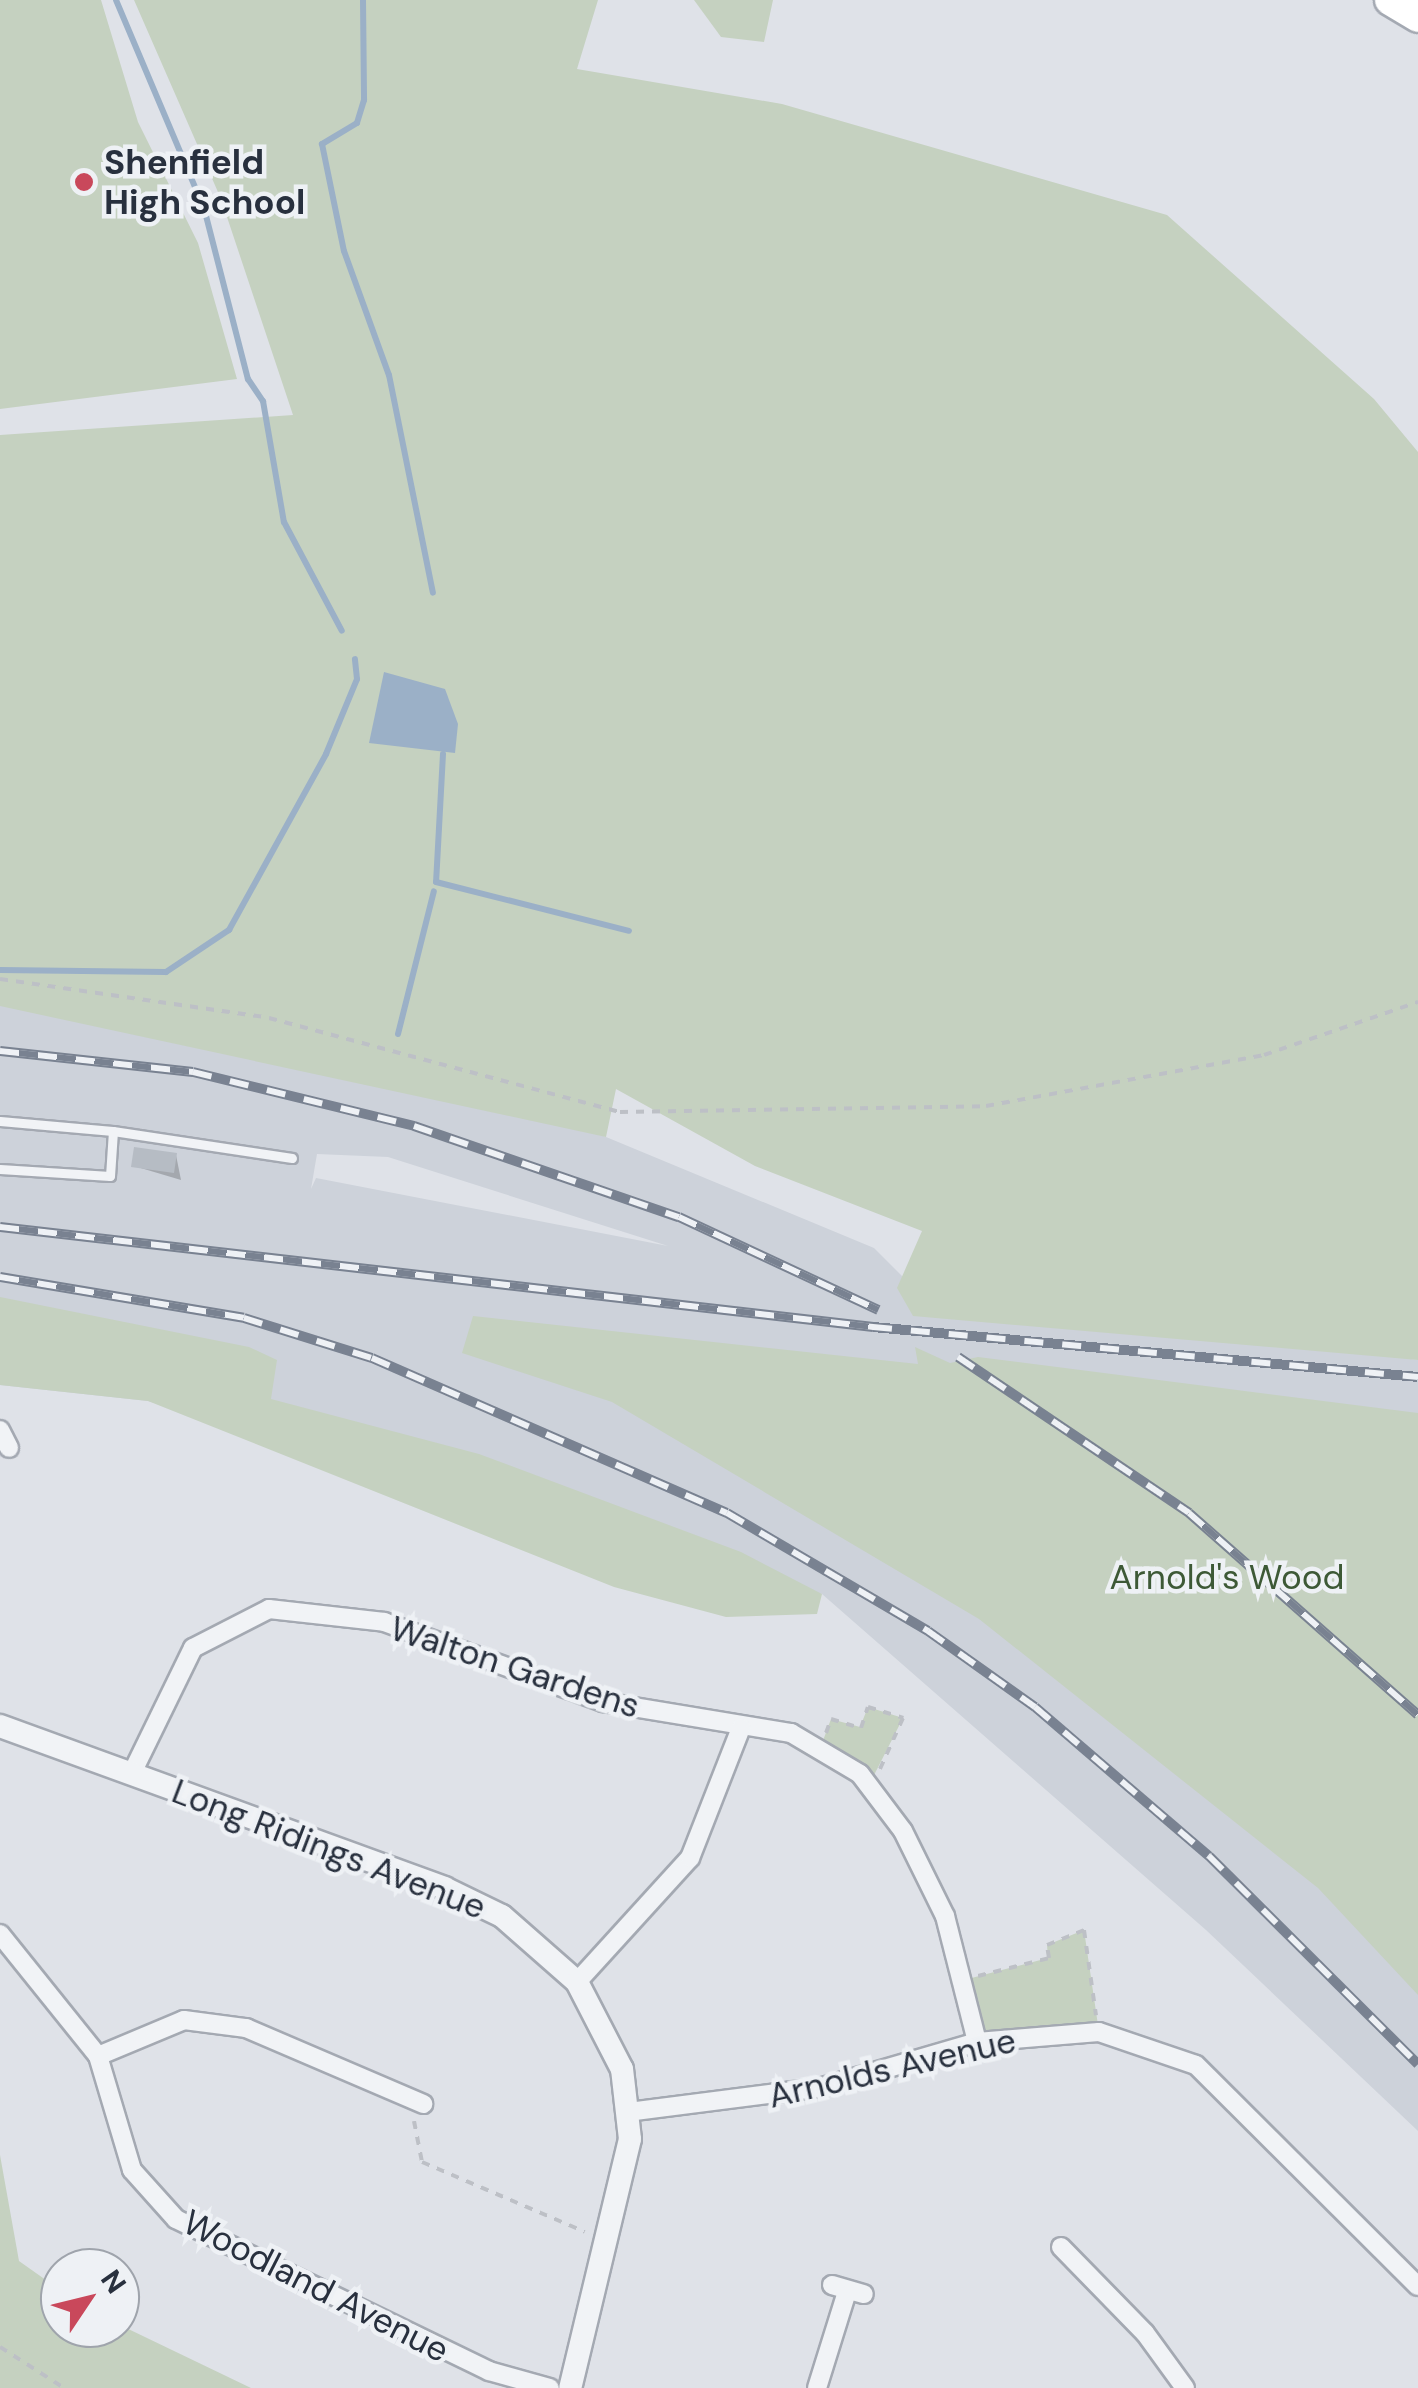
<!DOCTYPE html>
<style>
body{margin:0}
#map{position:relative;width:1418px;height:2388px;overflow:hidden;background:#dfe2e8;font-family:"DM Sans",sans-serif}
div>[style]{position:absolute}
.built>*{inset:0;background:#cdd2da}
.green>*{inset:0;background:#c5d1c0}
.water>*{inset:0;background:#9bb0c7}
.shadow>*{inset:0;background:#0003}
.stream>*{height:6px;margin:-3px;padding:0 3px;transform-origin:3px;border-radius:3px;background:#9bb0c7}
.building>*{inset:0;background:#b6bcc4}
.path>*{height:4px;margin-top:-2px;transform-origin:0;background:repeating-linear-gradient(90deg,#bdc0c6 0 8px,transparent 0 16px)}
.roads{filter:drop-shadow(2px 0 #a4a9b2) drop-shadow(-2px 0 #a4a9b2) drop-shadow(0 2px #a4a9b2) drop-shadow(0 -2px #a4a9b2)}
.service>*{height:9px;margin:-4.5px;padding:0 4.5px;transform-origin:4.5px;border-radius:4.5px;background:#f1f3f6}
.minor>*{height:18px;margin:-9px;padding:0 9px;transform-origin:9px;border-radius:9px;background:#f1f3f6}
.tertiary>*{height:22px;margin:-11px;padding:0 11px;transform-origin:11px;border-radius:11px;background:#f1f3f6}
.primary>*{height:30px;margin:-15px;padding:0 15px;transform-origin:15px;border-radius:15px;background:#fff}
.rail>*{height:10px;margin-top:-5px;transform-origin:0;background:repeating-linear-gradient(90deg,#eef1f5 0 19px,#798291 0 38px);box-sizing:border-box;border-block:2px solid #798291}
.dots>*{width:28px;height:28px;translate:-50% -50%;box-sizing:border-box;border:5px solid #eef1f5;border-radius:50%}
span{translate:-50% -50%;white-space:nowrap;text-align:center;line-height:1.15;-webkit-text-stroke:9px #eef1f5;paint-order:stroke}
.poi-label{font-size:35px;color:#28303e;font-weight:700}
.left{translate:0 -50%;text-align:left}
.park-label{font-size:35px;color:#3d5936}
.street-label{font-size:35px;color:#28303e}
.north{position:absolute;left:40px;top:2248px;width:100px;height:100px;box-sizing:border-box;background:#eef1f5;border:2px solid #9fa4ac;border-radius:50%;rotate:55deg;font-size:28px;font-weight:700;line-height:40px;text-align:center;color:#28303e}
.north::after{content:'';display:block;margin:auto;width:35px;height:45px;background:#c9485b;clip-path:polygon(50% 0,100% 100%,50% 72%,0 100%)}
</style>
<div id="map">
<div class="built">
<i style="clip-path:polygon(evenodd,0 985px,512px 1098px,874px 1248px,913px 1287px,1418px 1360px,1418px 2131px,1206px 1930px,822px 1594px,148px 1401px,0 1385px,0 985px,317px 1154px,388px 1157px,668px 1246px,316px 1178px,311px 1189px,317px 1154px)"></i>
</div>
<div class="green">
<i style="clip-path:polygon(0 0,101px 0,138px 122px,198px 243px,237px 379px,0 409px)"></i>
<i style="clip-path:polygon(134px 0,598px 0,577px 69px,782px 104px,1167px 215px,1374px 399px,1418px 452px,1418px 1360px,913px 1316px,897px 1288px,922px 1231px,755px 1166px,616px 1089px,606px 1137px,0 1006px,0 435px,293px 415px,221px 199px)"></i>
<i style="clip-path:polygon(694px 0,773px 0,764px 42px,721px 37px)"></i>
<i style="clip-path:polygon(0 1297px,249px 1347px,277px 1360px,271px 1399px,479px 1454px,741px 1552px,822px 1594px,817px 1614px,726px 1617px,614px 1587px,148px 1401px,0 1385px)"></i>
<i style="clip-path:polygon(473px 1316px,918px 1364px,915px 1347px,950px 1363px,978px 1357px,1418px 1413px,1418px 1995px,1318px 1888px,979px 1619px,612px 1402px,462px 1353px)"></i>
<i style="clip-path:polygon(868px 1707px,903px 1718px,869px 1785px,821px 1746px,831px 1719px,860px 1727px)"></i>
<i style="clip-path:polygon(1084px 1930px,1099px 2032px,977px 2042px,964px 1980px,1048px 1958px,1047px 1945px)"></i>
<i style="clip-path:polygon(0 2155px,19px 2261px,60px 2290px,60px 2328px,120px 2325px,251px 2388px,0 2388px)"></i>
</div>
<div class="water">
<i style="clip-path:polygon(384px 672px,445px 689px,458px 724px,455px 753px,369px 743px)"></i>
</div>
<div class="shadow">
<i style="clip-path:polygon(176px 1155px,181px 1180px,134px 1166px)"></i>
</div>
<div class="stream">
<i style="left:116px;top:0;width:226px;rotate:67.1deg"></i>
<i style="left:204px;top:208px;width:177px;rotate:75.6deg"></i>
<i style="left:248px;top:379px;width:27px;rotate:56deg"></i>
<i style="left:263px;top:401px;width:123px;rotate:80.2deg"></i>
<i style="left:284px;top:522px;width:123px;rotate:62deg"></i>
<i style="left:363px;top:0;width:100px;rotate:89.4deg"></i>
<i style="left:364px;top:100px;width:24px;rotate:107deg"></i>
<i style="left:357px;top:123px;width:41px;rotate:149deg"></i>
<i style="left:322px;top:144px;width:109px;rotate:78.4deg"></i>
<i style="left:344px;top:251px;width:132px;rotate:70.1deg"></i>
<i style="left:389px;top:375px;width:222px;rotate:78.6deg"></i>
<i style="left:443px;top:754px;width:128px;rotate:93.1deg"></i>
<i style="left:436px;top:882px;width:199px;rotate:14.2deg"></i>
<i style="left:0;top:970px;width:166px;rotate:0.7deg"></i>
<i style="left:166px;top:972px;width:76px;rotate:-33.7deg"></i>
<i style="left:229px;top:930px;width:201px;rotate:-61.1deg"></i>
<i style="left:326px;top:754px;width:81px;rotate:-67.5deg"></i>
<i style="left:357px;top:679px;width:20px;rotate:-96deg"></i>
<i style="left:398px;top:1034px;width:147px;rotate:-75.9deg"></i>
</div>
<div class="building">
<i style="clip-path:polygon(134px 1147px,177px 1153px,174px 1173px,131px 1167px)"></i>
</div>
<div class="path">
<i style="left:0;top:979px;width:272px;rotate:8.2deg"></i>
<i style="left:269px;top:1018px;width:363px;rotate:15deg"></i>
<i style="left:620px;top:1112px;width:366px;rotate:-0.9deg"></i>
<i style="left:986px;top:1106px;width:283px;rotate:-10.4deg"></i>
<i style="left:1264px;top:1055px;width:163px;rotate:-19deg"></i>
<i style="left:826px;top:1733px;width:15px;rotate:-70deg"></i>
<i style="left:831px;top:1719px;width:31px;rotate:17deg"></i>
<i style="left:861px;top:1728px;width:22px;rotate:-72deg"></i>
<i style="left:868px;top:1707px;width:37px;rotate:17deg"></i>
<i style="left:903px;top:1718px;width:56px;rotate:114.3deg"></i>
<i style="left:978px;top:1976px;width:73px;rotate:-14.2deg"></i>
<i style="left:1049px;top:1958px;width:13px;rotate:-99deg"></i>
<i style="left:1047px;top:1945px;width:40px;rotate:-22deg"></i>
<i style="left:1084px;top:1930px;width:86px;rotate:82deg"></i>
<i style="left:414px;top:2121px;width:42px;rotate:79deg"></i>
<i style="left:422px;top:2162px;width:177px;rotate:23.2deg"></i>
<i style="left:0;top:2347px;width:76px;rotate:32.6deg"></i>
</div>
<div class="roads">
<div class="service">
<i style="left:0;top:1121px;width:113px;rotate:5.1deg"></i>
<i style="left:0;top:1169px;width:110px;rotate:3.6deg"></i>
<i style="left:110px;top:1176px;width:45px;rotate:-86.2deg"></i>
<i style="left:113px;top:1131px;width:181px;rotate:8.6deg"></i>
</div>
<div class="minor">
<i style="left:0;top:1430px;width:20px;rotate:63deg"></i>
<i style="left:132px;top:1773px;width:139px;rotate:-64deg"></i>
<i style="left:193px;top:1648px;width:85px;rotate:-27.2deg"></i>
<i style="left:269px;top:1609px;width:116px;rotate:6.4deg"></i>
<i style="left:384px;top:1622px;width:233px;rotate:20.1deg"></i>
<i style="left:603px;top:1702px;width:191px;rotate:9.4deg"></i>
<i style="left:791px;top:1733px;width:80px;rotate:30.7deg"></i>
<i style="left:860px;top:1774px;width:71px;rotate:53deg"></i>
<i style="left:903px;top:1831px;width:95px;rotate:63.7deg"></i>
<i style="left:945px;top:1916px;width:130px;rotate:75.7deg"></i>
<i style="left:0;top:1934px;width:156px;rotate:51.2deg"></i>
<i style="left:98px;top:2056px;width:119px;rotate:73.4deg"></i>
<i style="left:132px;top:2170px;width:66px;rotate:48.1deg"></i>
<i style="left:176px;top:2219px;width:348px;rotate:25.9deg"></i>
<i style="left:489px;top:2371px;width:63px;rotate:15.6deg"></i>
<i style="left:577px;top:1982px;width:168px;rotate:-47.7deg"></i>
<i style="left:690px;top:1858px;width:140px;rotate:-68.6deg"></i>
<i style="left:98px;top:2056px;width:93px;rotate:-22.7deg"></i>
<i style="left:184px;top:2020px;width:63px;rotate:7.4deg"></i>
<i style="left:246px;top:2028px;width:193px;rotate:23.2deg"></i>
<i style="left:628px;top:2112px;width:197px;rotate:-7.3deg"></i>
<i style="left:823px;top:2087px;width:160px;rotate:-16.3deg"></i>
<i style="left:977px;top:2042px;width:122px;rotate:-4.7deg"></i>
<i style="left:1099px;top:2032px;width:102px;rotate:18.8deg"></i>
<i style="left:1196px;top:2065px;width:313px;rotate:44.9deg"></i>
<i style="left:1061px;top:2247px;width:120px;rotate:45.7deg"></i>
<i style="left:1145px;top:2333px;width:68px;rotate:54deg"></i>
<i style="left:832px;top:2285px;width:33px;rotate:16deg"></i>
<i style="left:817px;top:2388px;width:97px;rotate:-72.7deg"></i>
</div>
<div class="tertiary">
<i style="left:0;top:1726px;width:473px;rotate:20deg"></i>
<i style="left:444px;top:1888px;width:64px;rotate:25.8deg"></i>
<i style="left:502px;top:1916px;width:100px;rotate:41.3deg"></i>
<i style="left:577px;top:1982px;width:98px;rotate:62.7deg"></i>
<i style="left:622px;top:2069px;width:70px;rotate:83.5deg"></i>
<i style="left:630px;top:2139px;width:256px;rotate:103.5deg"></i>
</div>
<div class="primary">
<i style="left:1390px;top:0;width:33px;rotate:31deg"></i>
</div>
</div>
<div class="rail">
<i style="left:0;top:1051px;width:194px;rotate:6.2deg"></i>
<i style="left:193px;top:1072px;width:228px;rotate:13.7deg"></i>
<i style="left:414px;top:1126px;width:280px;rotate:19deg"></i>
<i style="left:679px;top:1217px;width:220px;rotate:25deg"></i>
<i style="left:0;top:1227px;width:879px;rotate:6.53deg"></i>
<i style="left:873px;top:1327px;width:547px;rotate:5.24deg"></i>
<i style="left:0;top:1277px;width:247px;rotate:9.5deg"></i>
<i style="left:244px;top:1318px;width:134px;rotate:17.4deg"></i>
<i style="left:372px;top:1358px;width:387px;rotate:23.6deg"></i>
<i style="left:727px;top:1513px;width:233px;rotate:30.4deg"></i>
<i style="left:928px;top:1631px;width:131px;rotate:35.4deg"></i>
<i style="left:1035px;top:1707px;width:229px;rotate:40.6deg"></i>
<i style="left:1209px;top:1856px;width:295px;rotate:44.9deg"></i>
<i style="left:958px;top:1357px;width:279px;rotate:34deg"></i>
<i style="left:1189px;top:1513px;width:305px;rotate:41.4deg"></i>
</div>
<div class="dots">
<i style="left:84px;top:182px;background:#c9485b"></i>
</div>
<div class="poi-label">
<span class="left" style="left:104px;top:182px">Shenfield<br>High School</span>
</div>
<div class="park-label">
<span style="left:1227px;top:1577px">Arnold's Wood</span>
</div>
<div class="street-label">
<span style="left:515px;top:1667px;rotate:18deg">Walton Gardens</span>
<span style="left:329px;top:1849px;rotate:21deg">Long Ridings Avenue</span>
<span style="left:892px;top:2068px;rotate:-13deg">Arnolds Avenue</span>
<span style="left:316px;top:2286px;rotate:27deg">Woodland Avenue</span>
</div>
<div class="north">N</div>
</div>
